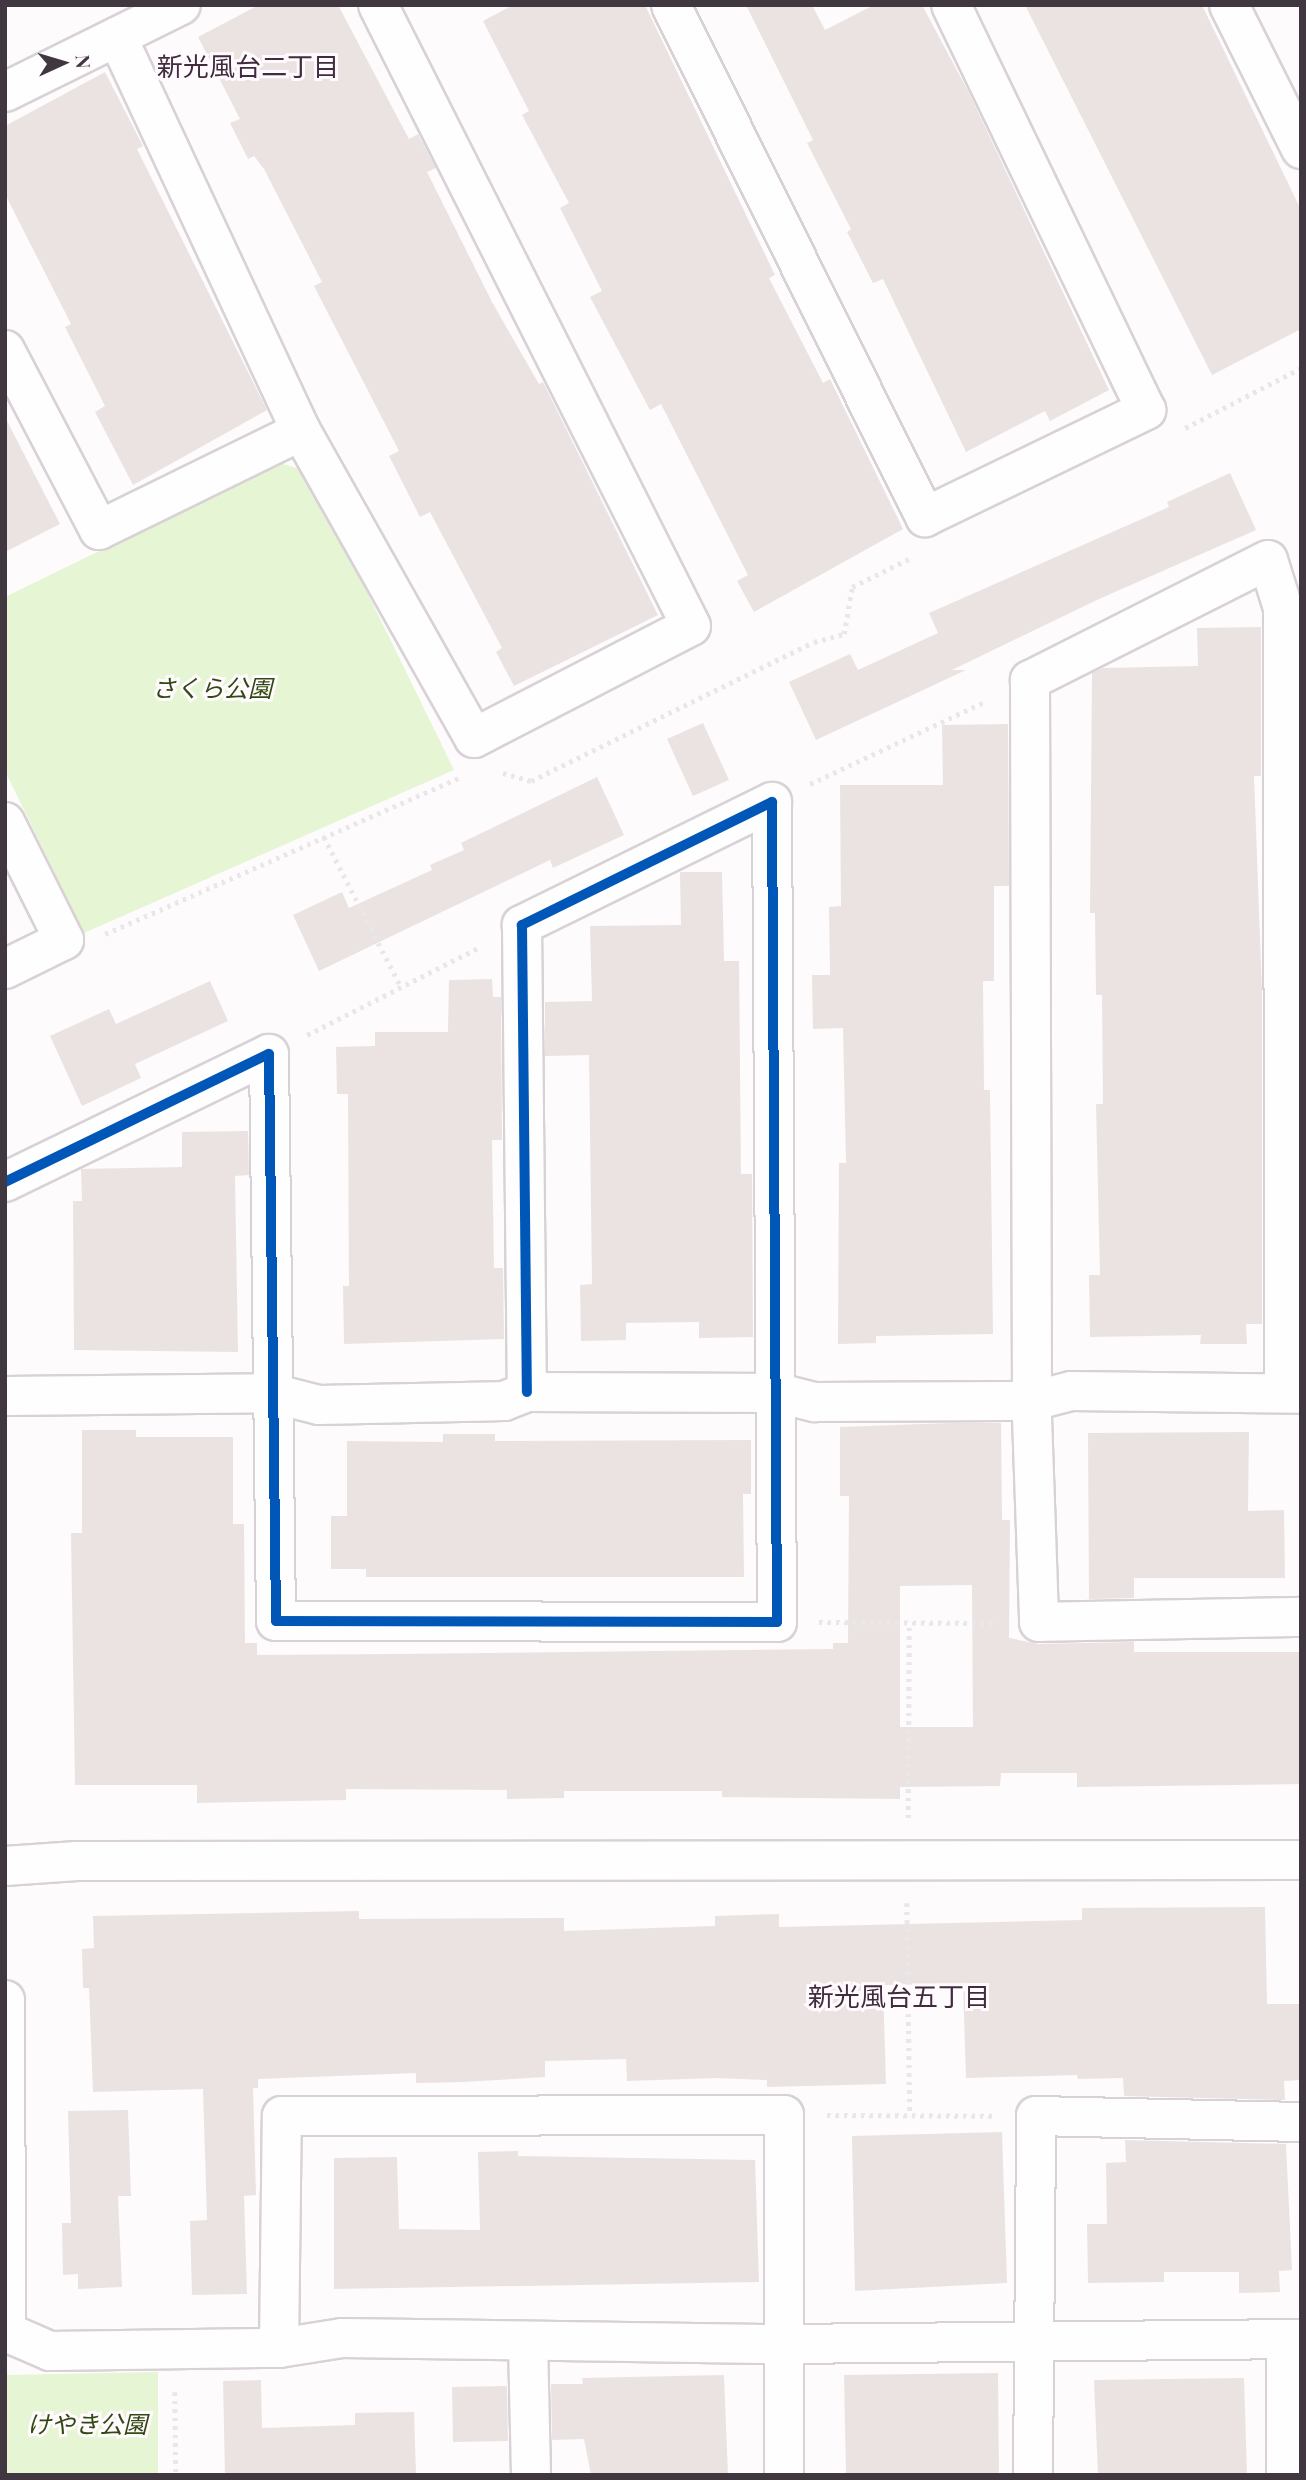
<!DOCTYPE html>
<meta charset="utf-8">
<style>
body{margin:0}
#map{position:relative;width:1306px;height:2480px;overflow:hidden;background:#fefbfd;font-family:"Playfair Display","Noto Sans JP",serif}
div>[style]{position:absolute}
.green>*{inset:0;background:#e6f6d4}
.building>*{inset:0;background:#eae3e1}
.path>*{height:4.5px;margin-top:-2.25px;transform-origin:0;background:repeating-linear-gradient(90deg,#e9e7e9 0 3.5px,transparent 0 8.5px)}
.roads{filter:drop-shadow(2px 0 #d8d2d7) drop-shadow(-2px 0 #d8d2d7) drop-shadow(0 2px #d8d2d7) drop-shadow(0 -2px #d8d2d7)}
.minor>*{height:38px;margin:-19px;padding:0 19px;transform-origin:19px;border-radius:19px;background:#fffeff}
.cycleway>*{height:10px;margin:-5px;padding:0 5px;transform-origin:5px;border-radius:5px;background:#0057b8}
span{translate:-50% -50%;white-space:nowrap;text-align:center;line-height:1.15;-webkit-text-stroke:6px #fffafe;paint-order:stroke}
.park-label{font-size:24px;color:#324811;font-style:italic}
.neighbourhood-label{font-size:26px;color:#402c3e}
.frame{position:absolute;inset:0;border:7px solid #413740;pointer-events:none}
.north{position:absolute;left:28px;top:28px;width:70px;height:70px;-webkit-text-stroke:5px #fffafe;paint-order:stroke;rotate:86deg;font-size:19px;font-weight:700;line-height:28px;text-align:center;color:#413740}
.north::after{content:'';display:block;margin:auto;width:24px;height:32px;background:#413740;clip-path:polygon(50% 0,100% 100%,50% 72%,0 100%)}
</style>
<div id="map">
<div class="green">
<i style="clip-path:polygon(279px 463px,308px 471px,454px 770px,84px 933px,5px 771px,5px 597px)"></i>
<i style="clip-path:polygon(158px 2372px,158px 2475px,5px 2475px,5px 2375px)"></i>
</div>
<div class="building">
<i style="clip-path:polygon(259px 5px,338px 5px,409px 139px,418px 134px,436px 168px,427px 172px,492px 302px,539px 384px,543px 382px,658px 615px,514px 686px,496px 652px,502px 648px,430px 512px,420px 517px,389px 456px,399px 451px,314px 286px,322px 282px,264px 169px,254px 156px,248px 159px,230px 123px,240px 119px,198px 37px)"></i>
<i style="clip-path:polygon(513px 5px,645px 5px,775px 275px,769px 278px,823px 383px,830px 379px,903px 529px,754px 612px,737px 581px,748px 575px,661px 404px,650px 410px,590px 297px,602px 291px,560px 208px,569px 203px,522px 115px,529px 111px,483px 21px)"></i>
<i style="clip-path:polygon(746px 5px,812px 5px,825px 30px,874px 5px,922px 5px,969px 93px,1109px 390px,1050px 421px,1045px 411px,966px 452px,883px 279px,873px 283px,847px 232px,851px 229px,807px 143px,813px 140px)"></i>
<i style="clip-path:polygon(1025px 5px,1202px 5px,1301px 210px,1301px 329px,1212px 375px)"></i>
<i style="clip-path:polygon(105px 72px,143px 146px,137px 149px,267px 410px,133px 485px,95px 412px,105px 406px,65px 327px,71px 324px,5px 194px,5px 126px)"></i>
<i style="clip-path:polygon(5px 417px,60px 524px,5px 552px)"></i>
<i style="clip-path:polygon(1230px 473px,1256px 530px,1099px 599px,952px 670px,966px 670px,816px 740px,789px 682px,850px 654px,858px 670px,938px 633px,929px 613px,1169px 507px,1167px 502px)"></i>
<i style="clip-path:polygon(1261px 627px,1261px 776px,1254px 776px,1262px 992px,1262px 1324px,1246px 1324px,1247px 1344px,1200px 1344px,1201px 1335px,1090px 1337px,1089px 1275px,1100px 1275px,1096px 1104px,1103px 1104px,1102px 995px,1096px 995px,1095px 913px,1090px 913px,1092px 673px,1103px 668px,1198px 666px,1197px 628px)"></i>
<i style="clip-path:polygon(703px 723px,729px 780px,693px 796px,667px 739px)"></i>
<i style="clip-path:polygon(1008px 724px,1009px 886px,994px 886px,994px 981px,983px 981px,984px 1090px,990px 1090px,993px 1334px,876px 1336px,876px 1343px,838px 1344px,839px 1163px,846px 1163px,843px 1028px,813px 1029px,812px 975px,830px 975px,829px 907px,841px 906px,840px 785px,943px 785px,942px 725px)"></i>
<i style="clip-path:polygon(597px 777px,624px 835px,553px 868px,550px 860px,319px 971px,293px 915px,342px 892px,349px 908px,432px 870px,430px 865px,464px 850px,461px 843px)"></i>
<i style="clip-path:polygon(680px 872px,722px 872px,724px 961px,739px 961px,741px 1174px,752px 1174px,753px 1337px,699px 1338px,699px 1322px,626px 1323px,626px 1340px,581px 1341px,580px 1285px,592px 1284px,589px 1055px,545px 1056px,545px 1002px,592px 1001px,590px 926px,681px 925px)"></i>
<i style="clip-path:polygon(492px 979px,493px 997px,501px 997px,502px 1140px,492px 1140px,494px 1268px,503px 1268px,504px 1339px,344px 1344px,343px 1286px,349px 1286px,348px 1094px,337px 1094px,336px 1047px,375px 1046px,375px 1032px,448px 1032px,449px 980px)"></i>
<i style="clip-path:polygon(210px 981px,228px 1021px,135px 1064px,141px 1078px,82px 1106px,50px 1036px,109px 1009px,116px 1024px)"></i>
<i style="clip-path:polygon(248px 1131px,249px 1175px,235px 1176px,238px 1352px,74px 1350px,73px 1201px,82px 1201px,81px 1169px,182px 1167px,182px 1132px)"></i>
<i style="clip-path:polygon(evenodd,951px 1423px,1001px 1423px,1002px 1520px,1010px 1520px,1009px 1638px,1039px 1644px,1134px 1642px,1134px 1652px,1301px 1652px,1301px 1784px,1077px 1787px,1077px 1773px,1001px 1773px,1000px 1786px,900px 1787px,900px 1799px,722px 1797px,722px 1791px,564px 1791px,564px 1798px,507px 1799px,507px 1790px,346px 1789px,346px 1800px,197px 1803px,197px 1785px,75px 1785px,71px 1533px,82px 1533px,82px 1430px,136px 1430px,136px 1437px,233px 1437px,233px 1524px,244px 1524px,245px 1643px,257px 1643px,257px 1655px,398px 1654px,833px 1649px,833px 1643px,848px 1643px,849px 1496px,840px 1496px,840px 1427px,951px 1423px,972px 1585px,973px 1727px,900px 1727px,900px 1586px,972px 1585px)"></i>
<i style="clip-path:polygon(1249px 1432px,1248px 1511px,1284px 1510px,1285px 1578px,1134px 1578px,1134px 1598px,1089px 1599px,1088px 1433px)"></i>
<i style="clip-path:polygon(443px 1434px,495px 1434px,495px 1441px,751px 1440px,751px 1494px,743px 1494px,744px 1577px,366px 1577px,366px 1569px,331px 1569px,331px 1516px,347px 1516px,347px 1441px,443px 1442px)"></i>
<i style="clip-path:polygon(1265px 1907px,1267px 2004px,1301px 2004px,1301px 2080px,1284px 2081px,1285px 2100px,1124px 2096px,1123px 2078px,1078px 2079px,1077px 2075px,966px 2078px,963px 1984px,883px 1985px,886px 2084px,767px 2087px,767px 2080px,717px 2078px,627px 2081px,626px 2059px,545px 2061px,545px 2077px,463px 2082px,416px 2083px,416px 2073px,258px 2079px,258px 2088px,253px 2088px,256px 2195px,244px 2196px,247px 2294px,192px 2295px,190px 2221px,207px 2220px,203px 2089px,93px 2092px,89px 1988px,83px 1988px,82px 1949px,94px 1948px,93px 1916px,359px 1911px,359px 1919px,564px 1918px,564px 1931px,715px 1926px,715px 1916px,779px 1914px,779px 1927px,1082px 1920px,1082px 1908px)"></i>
<i style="clip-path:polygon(128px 2110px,131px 2196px,118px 2196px,122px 2287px,78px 2289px,78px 2274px,63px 2275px,62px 2223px,71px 2223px,68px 2111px)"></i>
<i style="clip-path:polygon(1002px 2132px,1007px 2283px,855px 2291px,852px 2136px)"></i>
<i style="clip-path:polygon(1125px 2140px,1286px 2144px,1292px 2270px,1279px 2271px,1280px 2292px,1239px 2293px,1239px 2272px,1164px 2272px,1164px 2282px,1088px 2283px,1087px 2224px,1107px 2224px,1106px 2163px,1126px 2162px)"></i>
<i style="clip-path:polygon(518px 2151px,518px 2156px,755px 2160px,759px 2282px,334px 2289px,334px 2158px,397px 2157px,399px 2229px,480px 2230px,478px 2152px)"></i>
<i style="clip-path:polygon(998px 2373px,999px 2475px,846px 2475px,844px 2375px)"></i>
<i style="clip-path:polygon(724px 2375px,728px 2475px,591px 2475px,584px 2439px,552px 2440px,551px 2384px,583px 2384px,582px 2378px)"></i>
<i style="clip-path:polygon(1244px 2378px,1247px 2475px,1098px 2475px,1094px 2380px)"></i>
<i style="clip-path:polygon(261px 2380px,262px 2428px,355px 2425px,355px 2413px,414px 2412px,416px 2475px,225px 2475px,223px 2381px)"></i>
<i style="clip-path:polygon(507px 2386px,508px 2441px,453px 2442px,452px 2387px)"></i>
</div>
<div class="path">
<i style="left:1185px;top:428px;width:131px;rotate:-27.3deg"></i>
<i style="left:503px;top:773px;width:29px;rotate:16deg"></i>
<i style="left:531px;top:781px;width:315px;rotate:-26.2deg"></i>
<i style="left:814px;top:642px;width:31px;rotate:-15deg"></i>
<i style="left:844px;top:634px;width:48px;rotate:-80.3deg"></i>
<i style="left:852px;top:587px;width:66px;rotate:-26.2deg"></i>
<i style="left:810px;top:784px;width:195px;rotate:-25.2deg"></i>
<i style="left:324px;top:837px;width:169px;rotate:62.8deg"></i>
<i style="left:105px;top:934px;width:387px;rotate:-23.8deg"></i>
<i style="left:307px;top:1035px;width:194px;rotate:-27deg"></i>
<i style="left:819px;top:1622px;width:177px;rotate:0.3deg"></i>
<i style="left:908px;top:1818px;width:194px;rotate:-89.7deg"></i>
<i style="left:907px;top:1903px;width:213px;rotate:89.2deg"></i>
<i style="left:827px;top:2115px;width:166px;rotate:0.3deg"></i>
<i style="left:175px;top:2392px;width:83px;rotate:89.3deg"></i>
</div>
<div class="roads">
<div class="minor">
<i style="left:671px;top:5px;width:572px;rotate:63.61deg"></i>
<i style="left:925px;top:517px;width:246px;rotate:-25.8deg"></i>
<i style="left:1146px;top:410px;width:449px;rotate:-115.7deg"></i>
<i style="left:1229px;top:5px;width:161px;rotate:63.4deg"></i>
<i style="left:5px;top:92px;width:196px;rotate:-26.3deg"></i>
<i style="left:5px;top:350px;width:203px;rotate:62.4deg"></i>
<i style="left:99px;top:530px;width:225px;rotate:-26.1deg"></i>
<i style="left:301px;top:431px;width:435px;rotate:-115deg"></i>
<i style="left:301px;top:431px;width:352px;rotate:60.6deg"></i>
<i style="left:474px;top:738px;width:244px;rotate:-27.3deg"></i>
<i style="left:691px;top:626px;width:695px;rotate:-116.75deg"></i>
<i style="left:5px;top:822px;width:132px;rotate:63.4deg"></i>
<i style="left:64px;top:940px;width:66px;rotate:153.8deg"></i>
<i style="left:5px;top:1182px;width:293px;rotate:-25.9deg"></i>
<i style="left:269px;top:1054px;width:567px;rotate:89.29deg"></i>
<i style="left:276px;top:1621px;width:501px;rotate:0.11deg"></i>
<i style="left:777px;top:1622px;width:820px;rotate:-90.35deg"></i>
<i style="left:772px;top:802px;width:279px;rotate:153.8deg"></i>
<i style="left:522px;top:925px;width:467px;rotate:89.4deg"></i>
<i style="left:1284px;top:1390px;width:782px;rotate:-90.07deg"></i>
<i style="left:1283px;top:608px;width:50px;rotate:-107.4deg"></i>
<i style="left:1268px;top:560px;width:267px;rotate:153.2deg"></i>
<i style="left:1030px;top:680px;width:737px;rotate:89.84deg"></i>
<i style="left:1032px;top:1417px;width:205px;rotate:88deg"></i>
<i style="left:1039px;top:1622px;width:262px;rotate:-1.1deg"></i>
<i style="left:5px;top:1396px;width:266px;rotate:-0.6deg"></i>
<i style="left:271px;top:1393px;width:49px;rotate:14deg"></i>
<i style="left:319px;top:1405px;width:185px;rotate:-1.2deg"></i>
<i style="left:504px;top:1401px;width:25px;rotate:-21deg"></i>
<i style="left:527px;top:1392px;width:251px;rotate:0.2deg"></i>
<i style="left:778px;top:1393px;width:38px;rotate:14deg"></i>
<i style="left:815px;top:1402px;width:217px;rotate:-0.3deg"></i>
<i style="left:1032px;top:1401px;width:40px;rotate:-14.4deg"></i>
<i style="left:1071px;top:1391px;width:230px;rotate:0.7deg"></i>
<i style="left:5px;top:1866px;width:72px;rotate:-4deg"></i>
<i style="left:77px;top:1861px;width:1224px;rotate:-0.05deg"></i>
<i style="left:5px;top:2000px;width:332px;rotate:89.8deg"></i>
<i style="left:6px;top:2332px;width:48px;rotate:23.4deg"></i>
<i style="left:50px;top:2351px;width:229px;rotate:-0.8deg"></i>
<i style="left:279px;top:2348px;width:64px;rotate:-9deg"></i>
<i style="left:342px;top:2338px;width:440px;rotate:0.8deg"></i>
<i style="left:782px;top:2344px;width:519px;rotate:-0.55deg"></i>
<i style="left:1286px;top:2339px;width:136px;rotate:90deg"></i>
<i style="left:528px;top:2342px;width:133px;rotate:88.7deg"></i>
<i style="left:279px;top:2348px;width:232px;rotate:-89.3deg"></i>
<i style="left:282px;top:2116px;width:502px;rotate:-0.11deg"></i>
<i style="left:784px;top:2115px;width:360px;rotate:90deg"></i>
<i style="left:1033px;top:2475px;width:359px;rotate:-89.5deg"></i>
<i style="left:1036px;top:2116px;width:265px;rotate:1.3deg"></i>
</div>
</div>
<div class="cycleway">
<i style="left:5px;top:1182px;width:293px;rotate:-25.9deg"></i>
<i style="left:269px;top:1054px;width:567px;rotate:89.29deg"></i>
<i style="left:276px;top:1621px;width:501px;rotate:0.11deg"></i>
<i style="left:777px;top:1622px;width:820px;rotate:-90.35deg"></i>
<i style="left:772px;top:802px;width:279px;rotate:153.8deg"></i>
<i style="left:522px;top:925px;width:467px;rotate:89.4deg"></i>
</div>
<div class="park-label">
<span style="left:212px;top:688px">さくら公園</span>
<span style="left:87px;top:2424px">けやき公園</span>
</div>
<div class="neighbourhood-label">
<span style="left:248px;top:66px">新光風台二丁目</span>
<span style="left:899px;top:1996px">新光風台五丁目</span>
</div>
<div class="frame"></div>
<div class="north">N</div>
</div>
